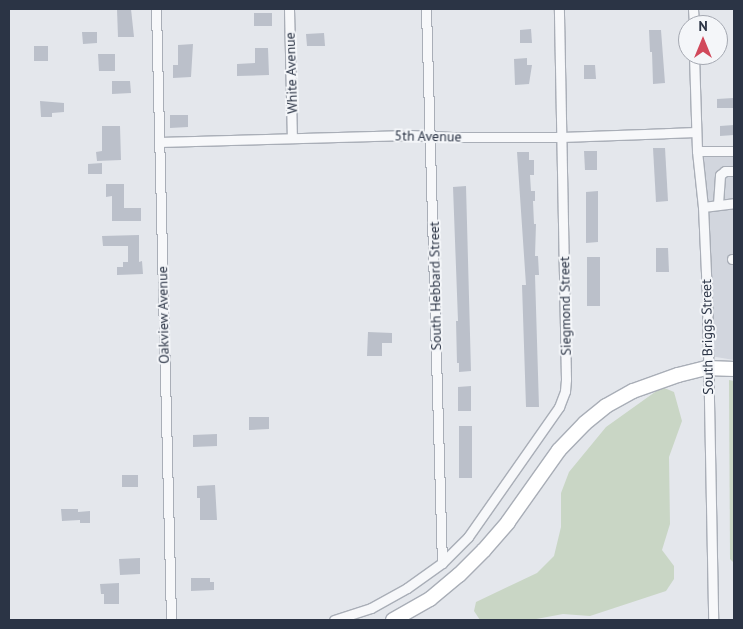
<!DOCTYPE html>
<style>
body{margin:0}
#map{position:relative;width:743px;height:629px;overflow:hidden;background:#e4e7ec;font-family:"PT Sans",sans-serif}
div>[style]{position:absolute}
.built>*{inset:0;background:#d2d6de}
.green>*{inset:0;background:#c9d6c5}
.building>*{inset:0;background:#bbc0ca}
.roads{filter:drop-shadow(1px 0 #a9aeb7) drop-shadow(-1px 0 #a9aeb7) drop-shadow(0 1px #a9aeb7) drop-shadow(0 -1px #a9aeb7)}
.minor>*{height:9px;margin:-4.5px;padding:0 4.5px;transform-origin:4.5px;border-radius:4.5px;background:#f7f8fa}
.highway>*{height:14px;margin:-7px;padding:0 7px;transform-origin:7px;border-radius:7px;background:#fff}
span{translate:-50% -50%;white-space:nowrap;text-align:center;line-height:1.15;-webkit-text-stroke:4px #f4f6f9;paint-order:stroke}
.street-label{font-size:14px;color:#2b3445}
.frame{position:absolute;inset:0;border:10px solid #2b3445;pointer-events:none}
.north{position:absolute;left:678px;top:15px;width:50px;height:50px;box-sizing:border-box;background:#f4f6f9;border:1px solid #a4a8b1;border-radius:50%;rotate:0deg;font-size:14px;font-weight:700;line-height:20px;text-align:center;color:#2b3445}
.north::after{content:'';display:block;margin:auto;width:18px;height:22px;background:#d1495b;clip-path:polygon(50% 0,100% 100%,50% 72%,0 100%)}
</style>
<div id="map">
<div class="built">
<i style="clip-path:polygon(734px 149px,734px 360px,704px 355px,699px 207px,693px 151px)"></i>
</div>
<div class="green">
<i style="clip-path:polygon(729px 380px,734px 381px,734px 563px,730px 559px)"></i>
<i style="clip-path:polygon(662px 387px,674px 392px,682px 421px,669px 457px,670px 524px,662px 550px,674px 566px,674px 579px,666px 591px,590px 616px,563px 614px,531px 620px,480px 620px,474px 611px,476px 602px,537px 573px,554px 556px,561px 527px,561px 493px,569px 472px,606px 427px)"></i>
</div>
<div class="building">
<i style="clip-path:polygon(117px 9px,131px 9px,134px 37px,118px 37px)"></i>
<i style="clip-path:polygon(254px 13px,272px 13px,272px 26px,254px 26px)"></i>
<i style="clip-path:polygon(531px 29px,532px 43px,520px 43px,520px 30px)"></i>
<i style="clip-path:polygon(649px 30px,661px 30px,665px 83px,653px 84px,652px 52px,650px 52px)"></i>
<i style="clip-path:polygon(82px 32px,97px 32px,97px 43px,83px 44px)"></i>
<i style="clip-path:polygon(324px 33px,325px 46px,307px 46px,306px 34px)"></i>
<i style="clip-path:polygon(193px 44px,191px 77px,173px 78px,173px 65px,178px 65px,178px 45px)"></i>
<i style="clip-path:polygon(34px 46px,48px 46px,48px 61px,34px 61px)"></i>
<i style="clip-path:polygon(255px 48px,268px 48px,269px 75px,237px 76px,237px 64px,255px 63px)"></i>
<i style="clip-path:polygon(98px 54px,115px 54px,115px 71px,99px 71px)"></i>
<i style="clip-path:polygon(527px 58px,527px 65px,532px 65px,529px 84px,515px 85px,514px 59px)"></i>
<i style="clip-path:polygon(584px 65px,595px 65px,596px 79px,584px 79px)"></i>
<i style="clip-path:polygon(112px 81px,130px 81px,131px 93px,112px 94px)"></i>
<i style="clip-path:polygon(733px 98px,733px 108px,717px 108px,717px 99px)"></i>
<i style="clip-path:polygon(40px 101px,64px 103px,64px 112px,52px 113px,52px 117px,41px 117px)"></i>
<i style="clip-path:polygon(170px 115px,188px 115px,188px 127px,170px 128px)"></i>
<i style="clip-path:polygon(734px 125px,734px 135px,720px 136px,720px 126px)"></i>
<i style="clip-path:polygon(102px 126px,120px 126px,121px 160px,97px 161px,96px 152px,102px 151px)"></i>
<i style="clip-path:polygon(653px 148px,665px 148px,668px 201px,656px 202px)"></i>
<i style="clip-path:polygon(584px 151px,597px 151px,597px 170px,585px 170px)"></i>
<i style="clip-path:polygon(517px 152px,529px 152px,529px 160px,534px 160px,534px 175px,530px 175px,531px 191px,535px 191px,535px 201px,533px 201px,534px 224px,536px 224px,535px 256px,538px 256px,539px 275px,535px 275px,539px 407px,526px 407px,522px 285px,526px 285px)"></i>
<i style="clip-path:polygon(102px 163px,102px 174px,88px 174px,88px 164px)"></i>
<i style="clip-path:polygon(106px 184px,124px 184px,124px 208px,141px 208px,141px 221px,112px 221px,112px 196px,106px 197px)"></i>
<i style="clip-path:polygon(466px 186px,471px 371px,459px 372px,459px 363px,457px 363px,456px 321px,458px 321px,453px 187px)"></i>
<i style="clip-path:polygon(598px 191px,598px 242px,586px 243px,586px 192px)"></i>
<i style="clip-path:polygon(139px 235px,139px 262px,142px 261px,143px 274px,117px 275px,117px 267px,123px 267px,123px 262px,128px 262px,128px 246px,103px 246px,102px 236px)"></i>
<i style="clip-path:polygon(656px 248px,668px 248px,669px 272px,656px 272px)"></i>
<i style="clip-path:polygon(587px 257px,600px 257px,600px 306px,587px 306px)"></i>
<i style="clip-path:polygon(368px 332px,392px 333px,392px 343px,382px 343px,382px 356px,367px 356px)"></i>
<i style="clip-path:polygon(471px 386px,471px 411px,458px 411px,458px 387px)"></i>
<i style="clip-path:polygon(249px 417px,269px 417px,269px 429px,249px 430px)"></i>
<i style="clip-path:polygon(459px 426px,472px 426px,472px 478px,459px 478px)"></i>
<i style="clip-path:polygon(217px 434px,217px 446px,193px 447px,193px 435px)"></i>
<i style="clip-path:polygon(122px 475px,138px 475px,138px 487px,122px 487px)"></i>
<i style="clip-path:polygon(215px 485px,217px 520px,200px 520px,200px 498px,197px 498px,197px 486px)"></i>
<i style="clip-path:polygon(61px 509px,78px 509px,78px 512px,90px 511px,90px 523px,80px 523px,80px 520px,62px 521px)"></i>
<i style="clip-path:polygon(140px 558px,140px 574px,120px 575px,119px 559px)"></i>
<i style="clip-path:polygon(191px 578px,210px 578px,210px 582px,214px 582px,214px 590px,191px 591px)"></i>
<i style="clip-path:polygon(119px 583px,119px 604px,104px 604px,104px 594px,101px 594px,100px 584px)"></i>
</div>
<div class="roads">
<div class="minor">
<i style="left:156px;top:9px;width:611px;rotate:88.59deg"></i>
<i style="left:289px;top:9px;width:129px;rotate:88.7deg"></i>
<i style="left:426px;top:9px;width:554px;rotate:88.35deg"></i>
<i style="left:693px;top:9px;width:16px;rotate:86deg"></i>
<i style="left:694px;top:55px;width:96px;rotate:88.2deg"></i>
<i style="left:697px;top:151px;width:56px;rotate:83.9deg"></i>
<i style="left:703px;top:207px;width:89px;rotate:87.4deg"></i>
<i style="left:707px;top:296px;width:324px;rotate:88.9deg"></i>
<i style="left:159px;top:142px;width:250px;rotate:-1.6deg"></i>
<i style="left:409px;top:135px;width:43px;rotate:2.7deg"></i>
<i style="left:452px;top:137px;width:109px"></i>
<i style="left:561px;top:137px;width:135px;rotate:-2.1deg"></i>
<i style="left:697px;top:151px;width:37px"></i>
<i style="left:718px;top:204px;width:29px;rotate:-86deg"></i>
<i style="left:720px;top:175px;width:6px;rotate:-39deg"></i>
<i style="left:725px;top:171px;width:9px"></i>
<i style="left:703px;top:207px;width:31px;rotate:-7deg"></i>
<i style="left:732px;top:259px;width:2px"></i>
<i style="left:334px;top:620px;width:39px;rotate:-18deg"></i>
<i style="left:371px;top:608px;width:41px;rotate:-29.1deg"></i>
<i style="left:407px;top:588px;width:43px;rotate:-35.5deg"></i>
<i style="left:442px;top:563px;width:37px;rotate:-45deg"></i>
<i style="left:468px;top:537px;width:159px;rotate:-55deg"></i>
<i style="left:559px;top:407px;width:17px;rotate:-69deg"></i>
<i style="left:565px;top:391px;width:12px;rotate:-85deg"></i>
<i style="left:566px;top:379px;width:370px;rotate:-91.1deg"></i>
</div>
<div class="highway">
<i style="left:393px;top:620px;width:43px;rotate:-29.6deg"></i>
<i style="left:430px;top:599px;width:38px;rotate:-40deg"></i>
<i style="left:459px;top:575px;width:35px;rotate:-45deg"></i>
<i style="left:484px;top:550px;width:37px;rotate:-49deg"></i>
<i style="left:508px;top:522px;width:88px;rotate:-54.7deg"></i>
<i style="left:559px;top:450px;width:37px;rotate:-46deg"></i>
<i style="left:585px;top:423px;width:27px;rotate:-39deg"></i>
<i style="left:606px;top:406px;width:31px;rotate:-29deg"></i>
<i style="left:633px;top:391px;width:48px;rotate:-19.6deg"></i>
<i style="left:678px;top:375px;width:30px;rotate:-14deg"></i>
<i style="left:707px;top:368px;width:27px;rotate:2deg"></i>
</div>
</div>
<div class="street-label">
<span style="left:291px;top:73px;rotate:-92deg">White Avenue</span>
<span style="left:428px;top:136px;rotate:1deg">5th Avenue</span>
<span style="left:435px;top:286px;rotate:-91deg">South Hebbard Street</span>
<span style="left:565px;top:306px;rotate:-91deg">Siegmond Street</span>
<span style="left:163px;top:315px;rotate:-91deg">Oakview Avenue</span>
<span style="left:707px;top:337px;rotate:-91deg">South Briggs Street</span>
</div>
<div class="frame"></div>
<div class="north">N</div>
</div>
